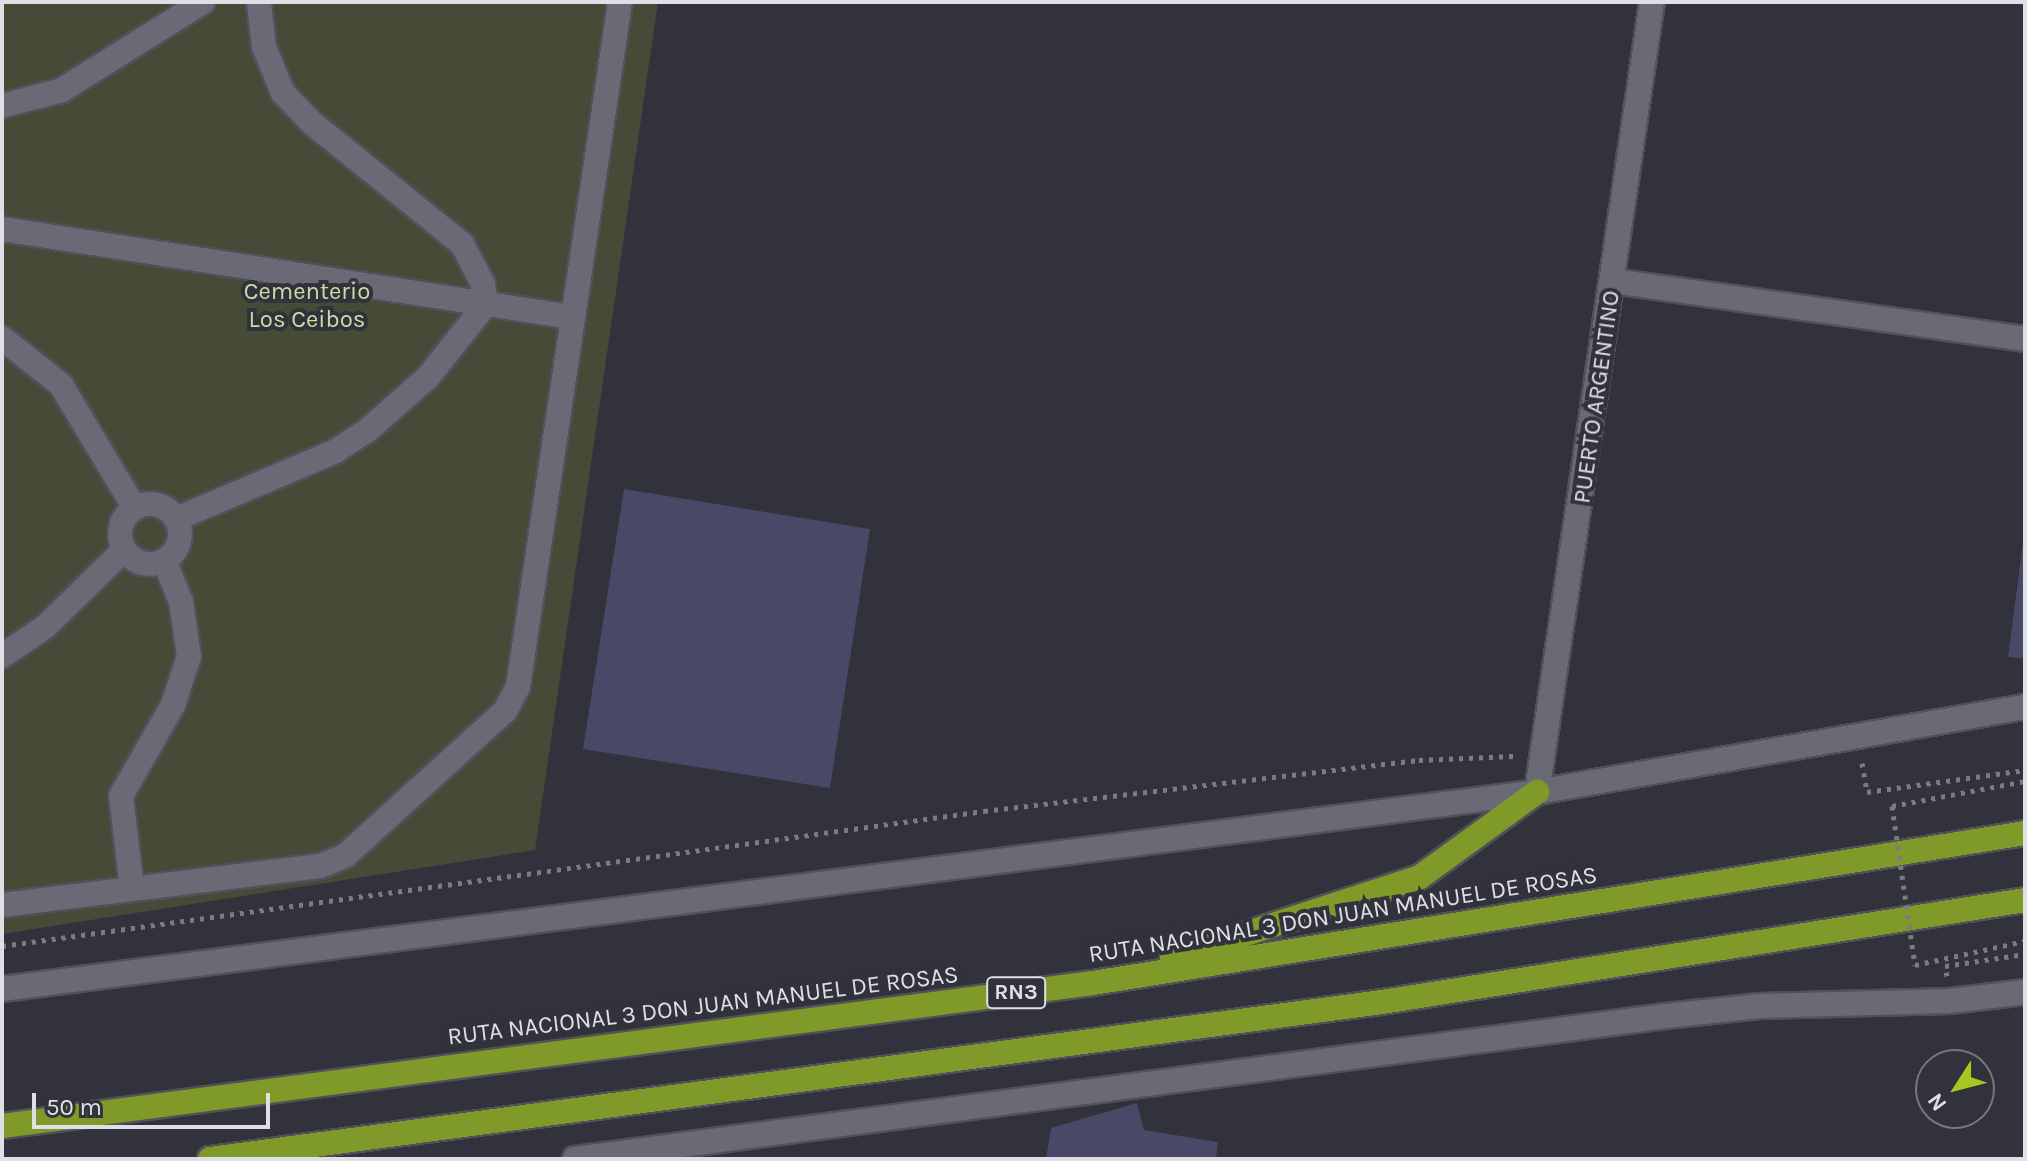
<!DOCTYPE html>
<style>
body{margin:0}
#map{position:relative;width:2027px;height:1161px;overflow:hidden;background:#31323b;font-family:Karla,sans-serif}
div>[style]{position:absolute}
.green>*{inset:0;background:#454b37}
.building>*{inset:0;background:#484966}
.path>*{height:5px;margin-top:-2.5px;transform-origin:0;background:repeating-linear-gradient(90deg,#7a7b83 0 4px,transparent 0 10px)}
.roads{filter:drop-shadow(2px 0 #505159) drop-shadow(-2px 0 #505159) drop-shadow(0 2px #505159) drop-shadow(0 -2px #505159)}
.minor>*{height:24px;margin:-12px;padding:0 12px;transform-origin:12px;border-radius:12px;background:#696a75}
.minor>.ring{margin:-12px;padding:0;box-sizing:content-box;background:none;border:24px solid #696a75;border-radius:50%}
.highway>*{height:24px;margin:-12px;padding:0 12px;transform-origin:12px;border-radius:12px;background:#809a29}
.path-bridge>*{height:5px;margin-top:-2.5px;transform-origin:0;background:repeating-linear-gradient(90deg,#7a7b83 0 4px,transparent 0 10px)}
span{translate:-50% -50%;white-space:nowrap;text-align:center;line-height:1.15;-webkit-text-stroke:8px #31323b;paint-order:stroke}
.shield-label span{padding:2px 6px;background:#31323b;border:2px solid;border-radius:6px;-webkit-text-stroke-width:0}
.shield-label{font-size:22px;color:#dfe0e6;font-weight:700}
.park-label{font-size:24px;color:#cbdda4}
.street-label{font-size:24px;color:#dfe0e6}
.frame{position:absolute;inset:0;border:4px solid #dfe0e6;pointer-events:none}
.north{position:absolute;left:1915px;top:1049px;width:80px;height:80px;box-sizing:border-box;background:#31323b;border:2px solid #77787f;border-radius:50%;rotate:234deg;font-size:22px;font-weight:700;line-height:32px;text-align:center;color:#dfe0e6}
.north::after{content:'';display:block;margin:auto;width:28px;height:36px;background:#a5c822;clip-path:polygon(50% 0,100% 100%,50% 72%,0 100%)}
.scale{position:absolute;left:32px;top:1093px;width:238px;height:36px;box-sizing:border-box;border:4px solid #dfe0e6;border-top:0;padding-left:10px;font-size:24px;line-height:28px;white-space:nowrap;color:#dfe0e6;-webkit-text-stroke:6px #31323b;paint-order:stroke}
</style>
<div id="map">
<div class="green">
<i style="clip-path:polygon(2px 2px,658px 2px,535px 850px,2px 934px)"></i>
</div>
<div class="building">
<i style="clip-path:polygon(624px 489px,870px 529px,830px 788px,583px 749px)"></i>
<i style="clip-path:polygon(2023px 543px,2025px 543px,2025px 659px,2008px 657px)"></i>
<i style="clip-path:polygon(1137px 1103px,1144px 1130px,1218px 1142px,1216px 1159px,1046px 1159px,1051px 1128px)"></i>
</div>
<div class="path">
<i style="left:1862px;top:763px;width:29px;rotate:80deg"></i>
<i style="left:1867px;top:792px;width:160px;rotate:-7.9deg"></i>
<i style="left:1892px;top:806px;width:135px;rotate:-10.6deg"></i>
<i style="left:2px;top:946px;width:991px;rotate:-7.83deg"></i>
<i style="left:984px;top:811px;width:438px;rotate:-6.7deg"></i>
<i style="left:1419px;top:760px;width:95px;rotate:-2.4deg"></i>
<i style="left:1915px;top:965px;width:113px;rotate:-12.3deg"></i>
<i style="left:1947px;top:976px;width:10px;rotate:-101deg"></i>
<i style="left:1945px;top:966px;width:81px;rotate:-8.5deg"></i>
</div>
<div class="roads">
<div class="minor">
<i style="left:2px;top:106px;width:62px;rotate:-14.9deg"></i>
<i style="left:62px;top:90px;width:166px;rotate:-32deg"></i>
<i style="left:2px;top:229px;width:576px;rotate:8.79deg"></i>
<i style="left:1613px;top:281px;width:416px;rotate:8deg"></i>
<i style="left:2px;top:338px;width:75px;rotate:38.5deg"></i>
<i style="left:61px;top:385px;width:142px;rotate:59.1deg"></i>
<i class="ring" style="left:120px;top:504px;width:36px;height:36px"></i>
<i style="left:176px;top:519px;width:172px;rotate:-23deg"></i>
<i style="left:334px;top:452px;width:40px;rotate:-32.9deg"></i>
<i style="left:368px;top:430px;width:80px;rotate:-41.5deg"></i>
<i style="left:428px;top:377px;width:93px;rotate:-51.5deg"></i>
<i style="left:486px;top:304px;width:20px;rotate:-99deg"></i>
<i style="left:483px;top:284px;width:45px;rotate:-117.7deg"></i>
<i style="left:462px;top:244px;width:193px;rotate:-141.1deg"></i>
<i style="left:312px;top:123px;width:42px;rotate:-134deg"></i>
<i style="left:283px;top:93px;width:50px;rotate:-112.4deg"></i>
<i style="left:264px;top:47px;width:44px;rotate:-96.5deg"></i>
<i style="left:2px;top:656px;width:52px;rotate:-34deg"></i>
<i style="left:45px;top:627px;width:110px;rotate:-44.3deg"></i>
<i style="left:1537px;top:792px;width:798px;rotate:-81.72deg"></i>
<i style="left:132px;top:889px;width:94px;rotate:-96.7deg"></i>
<i style="left:121px;top:796px;width:105px;rotate:-60.3deg"></i>
<i style="left:173px;top:705px;width:52px;rotate:-71.9deg"></i>
<i style="left:189px;top:656px;width:55px;rotate:-98.4deg"></i>
<i style="left:181px;top:602px;width:45px;rotate:-112deg"></i>
<i style="left:2px;top:905px;width:320px;rotate:-7deg"></i>
<i style="left:320px;top:866px;width:27px;rotate:-22deg"></i>
<i style="left:345px;top:856px;width:216px;rotate:-42.2deg"></i>
<i style="left:505px;top:711px;width:27px;rotate:-62deg"></i>
<i style="left:518px;top:687px;width:693px;rotate:-81.53deg"></i>
<i style="left:2px;top:989px;width:1548px;rotate:-7.31deg"></i>
<i style="left:1537px;top:792px;width:495px;rotate:-9.9deg"></i>
<i style="left:575px;top:1159px;width:1100px;rotate:-7.47deg"></i>
<i style="left:1666px;top:1016px;width:94px;rotate:-6.1deg"></i>
<i style="left:1759px;top:1006px;width:191px;rotate:-1.5deg"></i>
<i style="left:1950px;top:1001px;width:76px;rotate:-6.8deg"></i>
</div>
<div class="highway">
<i style="left:1172px;top:958px;width:261px;rotate:-18.1deg"></i>
<i style="left:1420px;top:877px;width:145px;rotate:-36deg"></i>
<i style="left:2px;top:1126px;width:1100px;rotate:-7.47deg"></i>
<i style="left:1093px;top:983px;width:944px;rotate:-9.14deg"></i>
<i style="left:210px;top:1159px;width:1182px;rotate:-7.63deg"></i>
<i style="left:1382px;top:1002px;width:651px;rotate:-9.01deg"></i>
</div>
</div>
<div class="path-bridge">
<i style="left:1892px;top:806px;width:161px;rotate:81.8deg"></i>
</div>
<div class="shield-label">
<span style="left:1016px;top:993px">RN3</span>
</div>
<div class="park-label">
<span style="left:307px;top:306px">Cementerio<br>Los Ceibos</span>
</div>
<div class="street-label">
<span style="left:1597px;top:397px;rotate:-82deg">PUERTO ARGENTINO</span>
<span style="left:1343px;top:915px;rotate:-9deg">RUTA NACIONAL 3 DON JUAN MANUEL DE ROSAS</span>
<span style="left:703px;top:1006px;rotate:-7deg">RUTA NACIONAL 3 DON JUAN MANUEL DE ROSAS</span>
</div>
<div class="frame"></div>
<div class="north">N</div>
<div class="scale">50 m</div>
</div>
